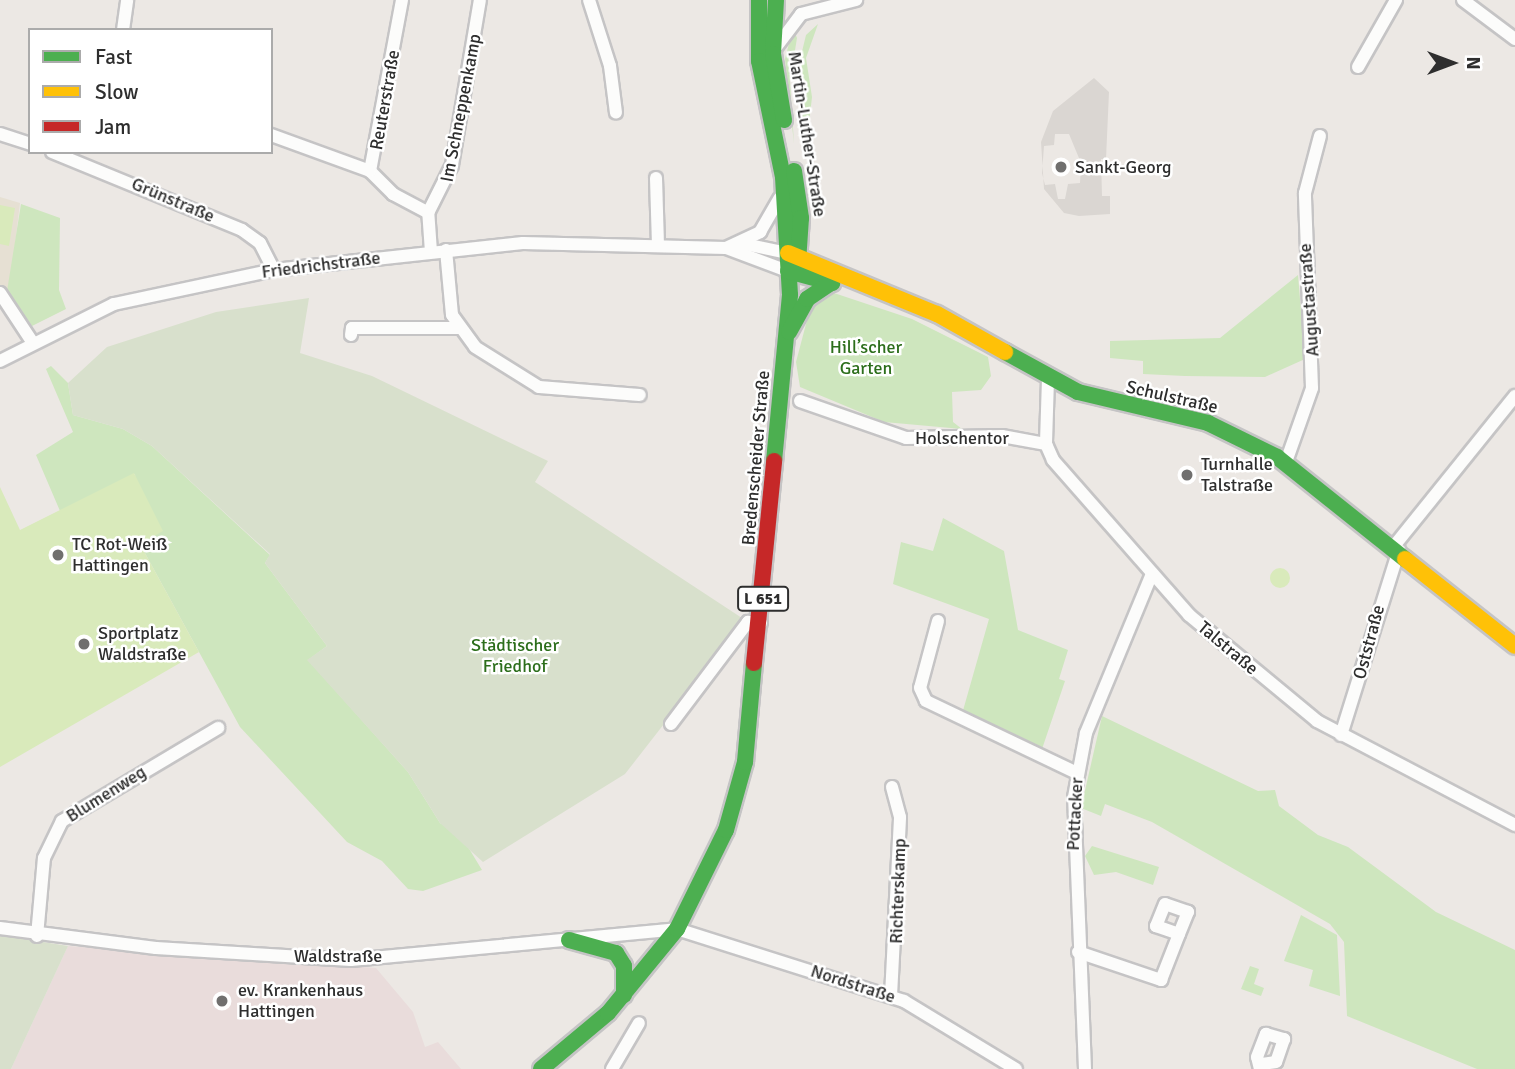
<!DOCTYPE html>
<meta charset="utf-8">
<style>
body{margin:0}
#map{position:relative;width:1515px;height:1069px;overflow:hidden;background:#ece8e4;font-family:Signika,sans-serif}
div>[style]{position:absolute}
.education>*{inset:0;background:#e6e0d3}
.medical>*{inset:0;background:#e9dcdb}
.green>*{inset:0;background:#cee6be}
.cemetery>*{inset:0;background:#d8e0cc}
.pitch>*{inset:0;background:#d9eabb}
.round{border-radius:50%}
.plaza>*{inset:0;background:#dad6d2}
.roads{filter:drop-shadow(2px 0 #c5c4c5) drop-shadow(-2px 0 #c5c4c5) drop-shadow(0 2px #c5c4c5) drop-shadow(0 -2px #c5c4c5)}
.street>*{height:12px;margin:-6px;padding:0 6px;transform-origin:6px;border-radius:6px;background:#fcfcfb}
.fast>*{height:16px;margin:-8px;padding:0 8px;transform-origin:8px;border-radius:8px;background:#4caf50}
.slow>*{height:16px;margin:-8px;padding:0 8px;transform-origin:8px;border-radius:8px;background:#ffc107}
.jam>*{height:16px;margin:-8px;padding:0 8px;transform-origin:8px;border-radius:8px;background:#c62828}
.dots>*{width:19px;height:19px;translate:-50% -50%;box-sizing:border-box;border:4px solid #fff;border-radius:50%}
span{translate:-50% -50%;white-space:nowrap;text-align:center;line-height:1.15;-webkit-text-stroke:5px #fff;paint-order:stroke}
.shield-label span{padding:2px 5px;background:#fff;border:2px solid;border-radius:5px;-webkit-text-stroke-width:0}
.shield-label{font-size:16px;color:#2e2e2e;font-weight:700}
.street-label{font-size:18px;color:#2e2e2e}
.poi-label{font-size:18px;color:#2e2e2e}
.left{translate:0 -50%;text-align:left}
.park-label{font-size:18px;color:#2c6e1b}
.legend{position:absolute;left:28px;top:28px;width:245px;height:126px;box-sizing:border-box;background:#fff;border:2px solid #ababab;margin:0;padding:9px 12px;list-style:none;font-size:21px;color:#2e2e2e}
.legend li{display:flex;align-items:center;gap:14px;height:35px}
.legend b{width:35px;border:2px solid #ababab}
.north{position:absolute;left:1417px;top:28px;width:70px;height:70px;-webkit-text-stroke:5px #fff;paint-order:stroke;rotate:90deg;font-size:19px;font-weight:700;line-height:28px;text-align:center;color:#2e2e2e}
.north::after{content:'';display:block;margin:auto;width:24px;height:32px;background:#2e2e2e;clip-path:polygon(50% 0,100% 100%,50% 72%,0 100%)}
</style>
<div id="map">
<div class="education">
<i style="clip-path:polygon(0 197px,20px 203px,9px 294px,0 290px)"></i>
</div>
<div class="medical">
<i style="clip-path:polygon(68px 946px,376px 968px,413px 1012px,425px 1047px,438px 1042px,461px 1069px,11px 1069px)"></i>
</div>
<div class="green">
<i style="clip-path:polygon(818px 24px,806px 58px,812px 97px,805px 158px,799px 64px,806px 35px)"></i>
<i style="clip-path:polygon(793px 28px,797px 38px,790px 81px,794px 144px,785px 59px)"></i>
<i style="clip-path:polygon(21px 204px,60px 218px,59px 290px,66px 309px,32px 326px,7px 291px)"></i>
<i style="clip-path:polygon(1298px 275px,1305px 359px,1265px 377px,1185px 376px,1143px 374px,1143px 361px,1110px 358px,1110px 341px,1220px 338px)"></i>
<i style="clip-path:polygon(834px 293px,912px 319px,988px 357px,991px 376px,981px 390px,952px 392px,953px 422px,962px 429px,884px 422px,800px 387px,796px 362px,811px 305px)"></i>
<i style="clip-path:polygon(51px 366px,68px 383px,73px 415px,123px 429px,152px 446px,270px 555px,265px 563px,327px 646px,308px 660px,408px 772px,440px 823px,462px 837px,482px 870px,423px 891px,408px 889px,382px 861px,347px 842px,240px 727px,140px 544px,135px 474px,60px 511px,36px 455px,73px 432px,46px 369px)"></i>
<i style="clip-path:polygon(943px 518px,1004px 551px,1018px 630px,1068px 650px,1059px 679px,1065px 681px,1041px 752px,962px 714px,989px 619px,893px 584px,901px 542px,933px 551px)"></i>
<i style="clip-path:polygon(1102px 716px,1258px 791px,1275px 790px,1279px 806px,1318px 835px,1348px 847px,1436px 912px,1515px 950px,1515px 1069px,1477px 1069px,1347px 1016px,1344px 942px,1330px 924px,1152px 822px,1105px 804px,1101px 816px,1081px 808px)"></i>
<i style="clip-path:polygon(1092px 846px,1159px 867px,1153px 885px,1116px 872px,1094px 875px,1085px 856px)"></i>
<i style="clip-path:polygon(1301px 915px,1337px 935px,1340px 996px,1309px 986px,1313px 970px,1284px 961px)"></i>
<i style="clip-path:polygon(1250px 966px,1259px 969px,1254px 984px,1264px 988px,1261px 996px,1241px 989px)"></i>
</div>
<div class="cemetery">
<i style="clip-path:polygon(309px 298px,300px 353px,372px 376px,548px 461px,535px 482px,745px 620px,625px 774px,483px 862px,440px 823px,408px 772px,307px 660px,327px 646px,265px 563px,270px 554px,152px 446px,123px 429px,73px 415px,68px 383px,107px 347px,216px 312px)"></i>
<i style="clip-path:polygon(0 935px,68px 946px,11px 1069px,0 1069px)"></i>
</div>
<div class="pitch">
<i style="clip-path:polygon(0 205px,15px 208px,9px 246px,0 244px)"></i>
<i style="clip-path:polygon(134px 473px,163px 531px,140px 544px,199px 652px,0 767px,0 487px,20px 530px)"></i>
<i class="round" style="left:1270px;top:568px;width:20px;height:20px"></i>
</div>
<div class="plaza">
<i style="clip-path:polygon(evenodd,1094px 78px,1109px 92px,1106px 159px,1101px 159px,1102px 196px,1110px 196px,1110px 214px,1079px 216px,1064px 213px,1044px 189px,1041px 142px,1053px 111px,1094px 78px,1055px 134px,1069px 134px,1081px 163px,1080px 183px,1068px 184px,1065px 199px,1058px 199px,1055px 184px,1045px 185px,1042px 173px,1044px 146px,1054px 145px,1055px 134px)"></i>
</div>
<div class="roads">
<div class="street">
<i style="left:402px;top:0;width:174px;rotate:100.6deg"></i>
<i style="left:370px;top:171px;width:33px;rotate:45deg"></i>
<i style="left:393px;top:194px;width:40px;rotate:28deg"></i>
<i style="left:589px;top:0;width:69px;rotate:72.3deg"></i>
<i style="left:610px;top:66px;width:47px;rotate:82.7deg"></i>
<i style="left:1463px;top:0;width:65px;rotate:36.9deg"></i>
<i style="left:123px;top:30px;width:30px;rotate:-82deg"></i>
<i style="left:777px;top:46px;width:40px;rotate:-53deg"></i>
<i style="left:801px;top:14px;width:57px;rotate:-14.3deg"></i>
<i style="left:1358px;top:67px;width:77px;rotate:-60.4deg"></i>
<i style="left:0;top:134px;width:32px;rotate:18deg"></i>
<i style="left:271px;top:135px;width:105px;rotate:20deg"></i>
<i style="left:52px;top:152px;width:205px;rotate:22.3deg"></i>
<i style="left:242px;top:230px;width:22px;rotate:36deg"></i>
<i style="left:260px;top:243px;width:30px;rotate:63deg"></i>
<i style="left:656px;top:178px;width:66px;rotate:88.3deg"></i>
<i style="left:740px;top:243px;width:49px;rotate:11.8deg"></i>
<i style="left:726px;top:248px;width:66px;rotate:20.4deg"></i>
<i style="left:446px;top:250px;width:65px;rotate:84.7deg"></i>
<i style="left:452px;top:315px;width:39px;rotate:54deg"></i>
<i style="left:475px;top:347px;width:75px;rotate:32deg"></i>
<i style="left:539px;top:387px;width:101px;rotate:4.5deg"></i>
<i style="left:431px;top:252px;width:39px;rotate:-94deg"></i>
<i style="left:428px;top:213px;width:54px;rotate:-63.4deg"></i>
<i style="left:452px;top:165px;width:167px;rotate:-80.4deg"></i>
<i style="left:0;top:293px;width:60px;rotate:56.6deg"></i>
<i style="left:351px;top:335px;width:7px;rotate:-82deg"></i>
<i style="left:352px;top:328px;width:107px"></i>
<i style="left:0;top:361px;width:127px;rotate:-26.6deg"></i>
<i style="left:114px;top:304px;width:164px;rotate:-12deg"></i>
<i style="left:274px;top:270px;width:250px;rotate:-6.2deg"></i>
<i style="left:523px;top:243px;width:203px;rotate:1.4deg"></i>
<i style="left:726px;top:248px;width:38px;rotate:-25deg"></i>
<i style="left:760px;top:232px;width:39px;rotate:-60deg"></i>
<i style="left:1048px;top:379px;width:65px;rotate:91.8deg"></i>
<i style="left:1046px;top:444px;width:17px;rotate:66deg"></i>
<i style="left:1053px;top:460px;width:206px;rotate:48.7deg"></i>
<i style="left:1189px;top:615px;width:166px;rotate:39.6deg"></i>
<i style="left:1317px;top:721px;width:224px;rotate:27.7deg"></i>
<i style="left:800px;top:401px;width:112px;rotate:19.2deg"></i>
<i style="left:906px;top:438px;width:96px;rotate:-1.2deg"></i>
<i style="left:1002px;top:436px;width:45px;rotate:10.3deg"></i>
<i style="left:1286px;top:462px;width:78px;rotate:-70.6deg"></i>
<i style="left:1312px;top:388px;width:195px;rotate:-92.1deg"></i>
<i style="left:1305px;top:193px;width:59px;rotate:-75.3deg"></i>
<i style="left:1394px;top:546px;width:193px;rotate:-51.1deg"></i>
<i style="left:938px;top:621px;width:69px;rotate:105deg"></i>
<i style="left:920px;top:688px;width:14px;rotate:65deg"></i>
<i style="left:926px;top:701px;width:167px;rotate:25.5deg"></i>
<i style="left:671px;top:724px;width:128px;rotate:-53deg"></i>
<i style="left:748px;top:622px;width:13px;rotate:4deg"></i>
<i style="left:1341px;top:735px;width:194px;rotate:-72.6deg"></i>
<i style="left:0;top:928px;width:157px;rotate:7.3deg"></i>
<i style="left:156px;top:948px;width:195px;rotate:3.5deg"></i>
<i style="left:351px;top:960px;width:327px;rotate:-5.4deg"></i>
<i style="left:677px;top:929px;width:238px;rotate:17.6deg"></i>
<i style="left:904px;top:1001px;width:131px;rotate:31.3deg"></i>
<i style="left:37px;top:936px;width:78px;rotate:-84.9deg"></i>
<i style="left:44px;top:858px;width:41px;rotate:-64.1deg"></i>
<i style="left:62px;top:821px;width:182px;rotate:-30.8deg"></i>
<i style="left:1078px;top:952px;width:88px;rotate:18.6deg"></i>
<i style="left:1161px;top:980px;width:49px;rotate:-68.6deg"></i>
<i style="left:1179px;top:934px;width:24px;rotate:-68deg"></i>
<i style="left:1188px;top:912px;width:24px;rotate:-161deg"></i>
<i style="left:1165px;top:904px;width:24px;rotate:112deg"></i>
<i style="left:1156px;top:926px;width:24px;rotate:19deg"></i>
<i style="left:891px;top:996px;width:179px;rotate:-87.1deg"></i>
<i style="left:900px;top:817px;width:31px;rotate:-105deg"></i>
<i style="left:612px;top:1069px;width:53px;rotate:-59.6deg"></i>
<i style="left:1085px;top:1069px;width:272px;rotate:-92.3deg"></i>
<i style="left:1074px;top:797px;width:65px;rotate:-79.4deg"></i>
<i style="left:1086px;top:733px;width:172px;rotate:-67.5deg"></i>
<i style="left:1260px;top:1069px;width:12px;rotate:-104deg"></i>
<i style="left:1257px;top:1057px;width:25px;rotate:-69deg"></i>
<i style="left:1266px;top:1034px;width:19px;rotate:16deg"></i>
<i style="left:1284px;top:1039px;width:24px;rotate:109deg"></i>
<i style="left:1276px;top:1062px;width:14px;rotate:172deg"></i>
</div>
<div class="fast">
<i style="left:759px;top:0;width:61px;rotate:90deg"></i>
<i style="left:759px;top:61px;width:118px;rotate:78.3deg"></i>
<i style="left:783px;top:177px;width:118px;rotate:86.6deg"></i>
<i style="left:790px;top:295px;width:167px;rotate:95.5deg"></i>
<i style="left:776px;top:0;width:54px;rotate:93.2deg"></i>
<i style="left:773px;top:54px;width:67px;rotate:80.5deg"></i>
<i style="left:794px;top:171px;width:48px;rotate:81.5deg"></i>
<i style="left:801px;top:218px;width:44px;rotate:93.9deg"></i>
<i style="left:788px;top:271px;width:46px;rotate:15.3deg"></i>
<i style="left:789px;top:332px;width:38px;rotate:-61deg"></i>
<i style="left:807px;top:299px;width:29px;rotate:-34deg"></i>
<i style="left:1005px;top:352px;width:83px;rotate:28.7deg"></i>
<i style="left:1078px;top:392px;width:134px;rotate:13.4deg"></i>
<i style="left:1208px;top:423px;width:77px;rotate:26.2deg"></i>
<i style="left:1277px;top:457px;width:164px;rotate:38.6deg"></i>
<i style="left:569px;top:940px;width:49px;rotate:15.5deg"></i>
<i style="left:616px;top:953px;width:15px;rotate:58deg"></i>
<i style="left:624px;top:966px;width:29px;rotate:90deg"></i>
<i style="left:541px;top:1069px;width:87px;rotate:-39.9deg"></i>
<i style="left:608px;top:1013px;width:109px;rotate:-50.6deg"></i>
<i style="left:677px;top:929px;width:110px;rotate:-63.7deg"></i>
<i style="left:726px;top:830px;width:71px;rotate:-74.4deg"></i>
<i style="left:745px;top:762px;width:99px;rotate:-84.8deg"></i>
</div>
<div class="slow">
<i style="left:788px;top:253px;width:161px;rotate:22.3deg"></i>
<i style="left:937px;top:314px;width:78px;rotate:29.2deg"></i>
<i style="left:1405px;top:559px;width:140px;rotate:38.3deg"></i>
</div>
<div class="jam">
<i style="left:754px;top:663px;width:203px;rotate:-84.3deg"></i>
</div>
</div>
<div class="dots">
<i style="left:1061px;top:167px;background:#706f6e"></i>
<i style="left:1187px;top:475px;background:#706f6e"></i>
<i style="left:58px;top:555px;background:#706f6e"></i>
<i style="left:84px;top:644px;background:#706f6e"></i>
<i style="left:222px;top:1001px;background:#706f6e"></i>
</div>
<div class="shield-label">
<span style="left:763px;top:599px">L 651</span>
</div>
<div class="street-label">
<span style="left:385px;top:100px;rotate:-80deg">Reuterstraße</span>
<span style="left:461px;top:108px;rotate:-79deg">Im Schneppenkamp</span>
<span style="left:807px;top:134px;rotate:81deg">Martin-Luther-Straße</span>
<span style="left:173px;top:200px;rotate:23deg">Grünstraße</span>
<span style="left:321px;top:265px;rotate:-7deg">Friedrichstraße</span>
<span style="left:1309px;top:300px;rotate:-94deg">Augustastraße</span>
<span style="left:1172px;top:397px;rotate:13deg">Schulstraße</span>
<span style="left:962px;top:438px">Holschentor</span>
<span style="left:756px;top:458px;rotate:-85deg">Bredenscheider Straße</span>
<span style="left:1369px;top:642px;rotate:-75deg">Oststraße</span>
<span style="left:1228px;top:648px;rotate:40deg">Talstraße</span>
<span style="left:106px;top:794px;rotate:-32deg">Blumenweg</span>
<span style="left:1075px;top:814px;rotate:-87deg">Pottacker</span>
<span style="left:898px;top:891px;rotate:-88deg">Richterskamp</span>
<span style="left:338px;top:956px">Waldstraße</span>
<span style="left:853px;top:984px;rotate:18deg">Nordstraße</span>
</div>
<div class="poi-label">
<span class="left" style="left:1075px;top:167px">Sankt-Georg</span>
<span class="left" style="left:1201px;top:475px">Turnhalle<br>Talstraße</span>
<span class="left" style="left:72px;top:555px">TC Rot-Weiß<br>Hattingen</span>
<span class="left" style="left:98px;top:644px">Sportplatz<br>Waldstraße</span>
<span class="left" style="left:238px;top:1001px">ev. Krankenhaus<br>Hattingen</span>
</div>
<div class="park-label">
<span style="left:866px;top:358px">Hill’scher<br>Garten</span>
<span style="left:515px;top:656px">Städtischer<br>Friedhof</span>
</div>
<ul class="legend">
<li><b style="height:9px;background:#4caf50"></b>Fast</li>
<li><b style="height:9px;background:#ffc107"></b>Slow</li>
<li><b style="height:9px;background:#c62828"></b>Jam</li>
</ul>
<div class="north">N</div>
</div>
